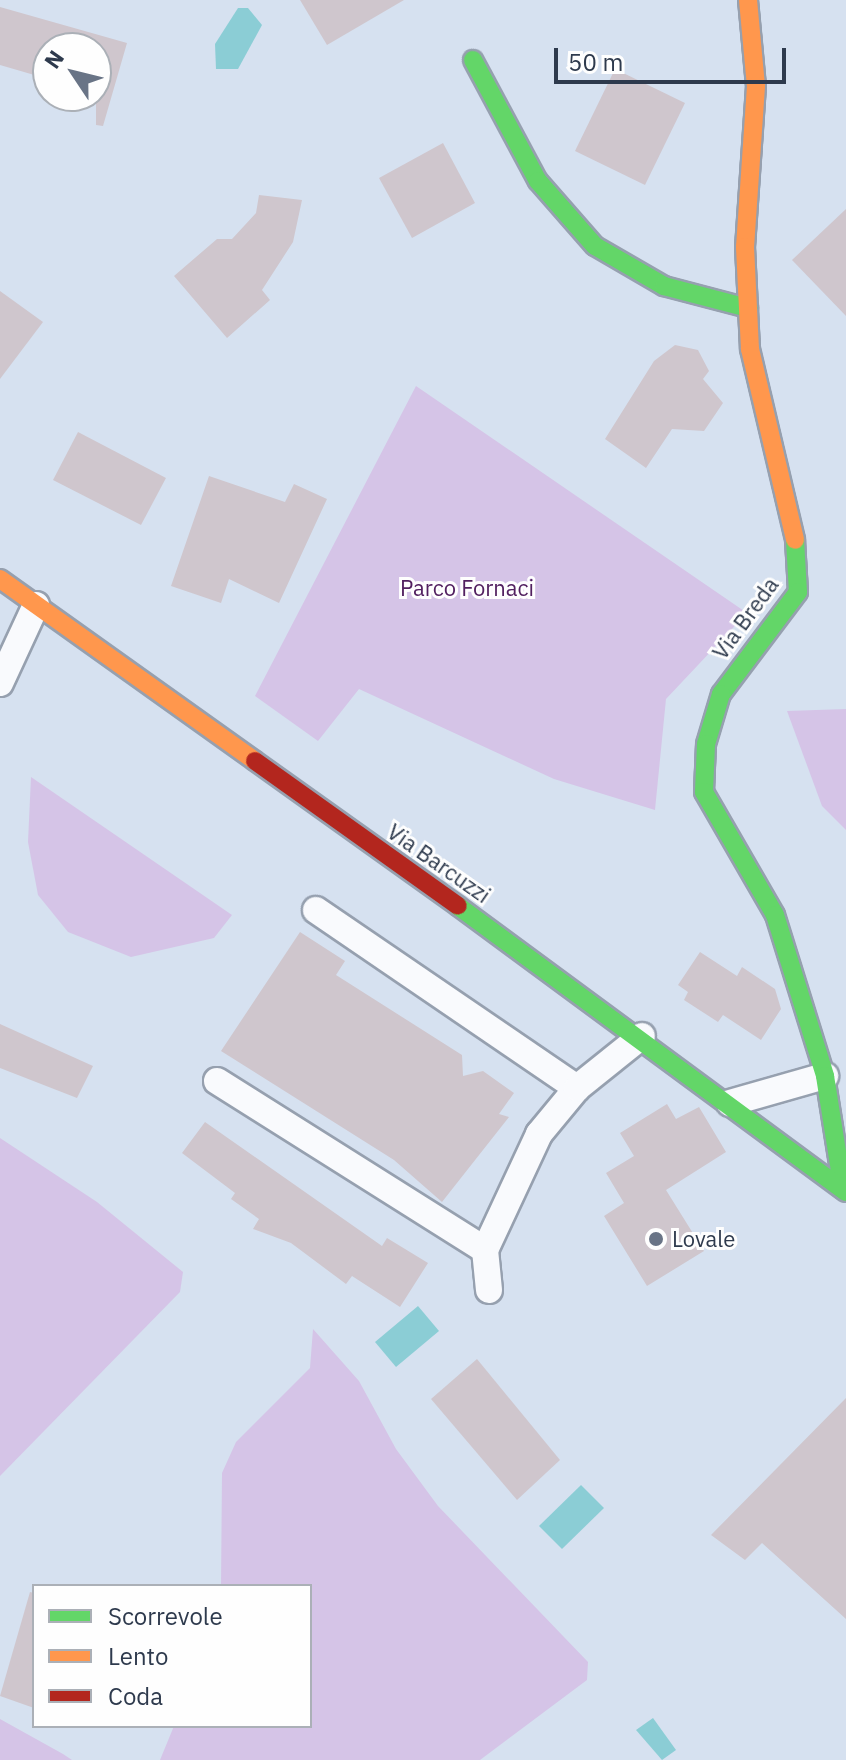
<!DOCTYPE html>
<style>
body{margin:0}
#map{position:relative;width:846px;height:1760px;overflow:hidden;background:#d6e1f0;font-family:"IBM Plex Sans",sans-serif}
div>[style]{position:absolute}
.green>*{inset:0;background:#d5c4e7}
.water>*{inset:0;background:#8bcdd5}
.building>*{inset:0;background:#cfc6cd}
.roads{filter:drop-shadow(2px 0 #96a0af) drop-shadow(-2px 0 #96a0af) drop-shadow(0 2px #96a0af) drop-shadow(0 -2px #96a0af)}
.street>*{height:26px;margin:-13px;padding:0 13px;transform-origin:13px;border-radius:13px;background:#f9fafd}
.fast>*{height:18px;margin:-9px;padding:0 9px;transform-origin:9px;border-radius:9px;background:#63d668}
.slow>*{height:18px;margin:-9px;padding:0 9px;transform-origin:9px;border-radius:9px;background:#ff974d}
.jam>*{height:18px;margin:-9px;padding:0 9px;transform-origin:9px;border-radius:9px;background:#b3261e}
.dots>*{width:22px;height:22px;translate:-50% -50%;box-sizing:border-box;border:4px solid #fefefe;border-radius:50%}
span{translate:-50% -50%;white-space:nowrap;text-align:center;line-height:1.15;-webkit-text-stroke:6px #fefefe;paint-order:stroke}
.park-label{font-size:22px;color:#522060}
.street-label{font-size:22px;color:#2e3a4d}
.poi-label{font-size:22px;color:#2e3a4d}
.left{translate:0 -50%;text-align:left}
.legend{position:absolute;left:32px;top:1584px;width:280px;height:144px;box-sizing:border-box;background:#fefefe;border:2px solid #abb0b7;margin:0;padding:10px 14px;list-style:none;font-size:24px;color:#2e3a4d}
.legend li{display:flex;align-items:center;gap:16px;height:40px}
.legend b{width:40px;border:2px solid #abb0b7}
.north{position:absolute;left:32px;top:32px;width:80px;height:80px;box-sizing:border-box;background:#fefefe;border:2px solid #abb0b7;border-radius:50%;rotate:305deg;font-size:22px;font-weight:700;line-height:32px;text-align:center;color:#2e3a4d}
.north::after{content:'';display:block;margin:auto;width:28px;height:36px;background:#697486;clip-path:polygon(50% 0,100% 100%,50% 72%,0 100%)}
.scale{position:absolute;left:554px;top:48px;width:232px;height:36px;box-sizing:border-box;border:4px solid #2e3a4d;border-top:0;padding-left:10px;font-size:24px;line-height:28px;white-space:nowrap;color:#2e3a4d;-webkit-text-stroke:6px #fefefe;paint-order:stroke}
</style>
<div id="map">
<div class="green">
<i style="clip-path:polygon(416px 386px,747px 613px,666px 699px,655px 810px,554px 779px,359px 689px,318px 741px,255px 696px)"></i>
<i style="clip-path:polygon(846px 709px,846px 830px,822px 806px,787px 711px)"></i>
<i style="clip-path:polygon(31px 777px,232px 915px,214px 938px,131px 957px,68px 932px,38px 895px,28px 842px)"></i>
<i style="clip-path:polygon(0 1138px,97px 1202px,183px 1272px,180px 1292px,0 1476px)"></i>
<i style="clip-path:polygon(313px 1329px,359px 1381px,396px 1449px,438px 1506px,588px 1662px,587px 1680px,480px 1760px,160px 1760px,174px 1726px,310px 1726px,310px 1586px,221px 1586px,222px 1473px,236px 1442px,310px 1368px)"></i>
<i style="clip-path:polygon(0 1719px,63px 1754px,72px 1760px,0 1760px)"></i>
</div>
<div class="water">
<i style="clip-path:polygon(238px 8px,248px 8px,262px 25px,238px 69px,216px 69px,215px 44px)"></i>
<i style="clip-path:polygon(418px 1306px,439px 1331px,396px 1367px,375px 1342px)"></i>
<i style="clip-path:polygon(581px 1485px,604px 1508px,562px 1549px,539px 1526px)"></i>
<i style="clip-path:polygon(653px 1718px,676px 1750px,662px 1760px,636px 1730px)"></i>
</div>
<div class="building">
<i style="clip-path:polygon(300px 0,404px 0,327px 45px)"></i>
<i style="clip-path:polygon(0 7px,127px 43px,103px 126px,96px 125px,96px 48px,48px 48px,48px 79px,0 65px)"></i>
<i style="clip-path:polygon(615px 69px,685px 103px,645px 185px,575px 151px)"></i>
<i style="clip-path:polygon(443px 143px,475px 203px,412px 238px,379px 178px)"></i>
<i style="clip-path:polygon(259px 195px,302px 200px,293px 242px,262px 290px,270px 300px,227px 338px,174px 276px,217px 239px,232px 239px,256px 213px)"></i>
<i style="clip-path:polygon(846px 209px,846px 316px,792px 260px)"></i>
<i style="clip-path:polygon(0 291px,43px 322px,0 379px)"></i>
<i style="clip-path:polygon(675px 345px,698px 350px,709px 371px,703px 379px,723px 403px,704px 431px,672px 429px,646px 468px,605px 439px,654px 361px)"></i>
<i style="clip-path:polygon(78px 432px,166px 478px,141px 525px,53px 480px)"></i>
<i style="clip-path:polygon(209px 476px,285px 502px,294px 484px,327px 499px,279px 603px,229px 579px,221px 603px,171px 586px)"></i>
<i style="clip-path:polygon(300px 932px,345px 961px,336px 975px,462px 1055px,463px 1076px,483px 1071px,514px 1093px,499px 1114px,509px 1117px,442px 1202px,394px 1160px,221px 1051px)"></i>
<i style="clip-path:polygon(700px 952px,737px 976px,742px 967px,775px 989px,781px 1009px,761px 1040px,723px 1015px,718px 1022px,684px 1000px,688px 992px,678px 985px)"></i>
<i style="clip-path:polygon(0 1024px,93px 1066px,77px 1098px,0 1068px)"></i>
<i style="clip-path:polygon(667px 1104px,676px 1119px,699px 1107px,726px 1152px,666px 1190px,704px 1251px,647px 1286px,604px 1216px,624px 1203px,606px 1173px,634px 1156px,620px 1133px)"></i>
<i style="clip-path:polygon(205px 1122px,382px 1246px,387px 1238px,428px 1263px,400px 1307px,352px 1276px,346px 1284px,291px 1243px,253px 1229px,259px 1219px,231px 1199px,235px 1193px,182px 1153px)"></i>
<i style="clip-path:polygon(477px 1359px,560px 1460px,517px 1500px,431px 1399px)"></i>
<i style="clip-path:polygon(846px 1398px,846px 1619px,762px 1543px,745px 1560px,711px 1535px)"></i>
<i style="clip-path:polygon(30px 1592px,34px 1593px,34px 1708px,0 1696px)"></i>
</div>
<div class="roads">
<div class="street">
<i style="left:0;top:683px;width:86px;rotate:-65.2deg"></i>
<i style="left:316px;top:910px;width:316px;rotate:34.3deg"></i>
<i style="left:217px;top:1081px;width:317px;rotate:32.2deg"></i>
<i style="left:730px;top:1103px;width:99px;rotate:-15.9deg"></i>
<i style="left:489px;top:1290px;width:40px;rotate:-95.7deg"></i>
<i style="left:485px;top:1250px;width:128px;rotate:-65deg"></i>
<i style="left:539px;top:1134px;width:60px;rotate:-50.4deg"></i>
<i style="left:577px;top:1088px;width:83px;rotate:-38.7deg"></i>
</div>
<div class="fast">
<i style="left:473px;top:60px;width:137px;rotate:61.8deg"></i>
<i style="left:538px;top:181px;width:86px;rotate:48.8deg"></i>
<i style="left:595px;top:246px;width:80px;rotate:30.1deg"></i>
<i style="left:664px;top:286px;width:87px;rotate:14.7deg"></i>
<i style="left:795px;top:540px;width:52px;rotate:86.7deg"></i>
<i style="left:798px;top:592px;width:128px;rotate:127deg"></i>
<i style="left:721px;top:694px;width:52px;rotate:106.7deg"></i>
<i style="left:706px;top:744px;width:48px;rotate:92.4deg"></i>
<i style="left:704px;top:792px;width:142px;rotate:60deg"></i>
<i style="left:775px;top:915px;width:169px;rotate:72.7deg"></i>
<i style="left:825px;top:1076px;width:115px;rotate:81deg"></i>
<i style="left:458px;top:906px;width:482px;rotate:36.4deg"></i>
</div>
<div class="slow">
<i style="left:748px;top:0;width:86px;rotate:84.7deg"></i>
<i style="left:756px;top:86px;width:161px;rotate:93.9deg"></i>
<i style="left:745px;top:247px;width:102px;rotate:87.2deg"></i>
<i style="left:750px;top:349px;width:196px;rotate:76.7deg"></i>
<i style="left:0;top:579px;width:313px;rotate:35.5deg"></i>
</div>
<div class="jam">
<i style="left:255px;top:761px;width:249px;rotate:35.5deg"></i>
</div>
</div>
<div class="dots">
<i style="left:656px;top:1239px;background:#697486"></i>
</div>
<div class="park-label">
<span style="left:467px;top:588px">Parco Fornaci</span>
</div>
<div class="street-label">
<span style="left:745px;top:618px;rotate:-54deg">Via Breda</span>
<span style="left:439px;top:863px;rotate:35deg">Via Barcuzzi</span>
</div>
<div class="poi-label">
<span class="left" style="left:672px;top:1239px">Lovale</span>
</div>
<ul class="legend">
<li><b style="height:10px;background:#63d668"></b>Scorrevole</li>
<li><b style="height:10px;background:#ff974d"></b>Lento</li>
<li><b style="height:10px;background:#b3261e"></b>Coda</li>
</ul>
<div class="north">N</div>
<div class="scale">50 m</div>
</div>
